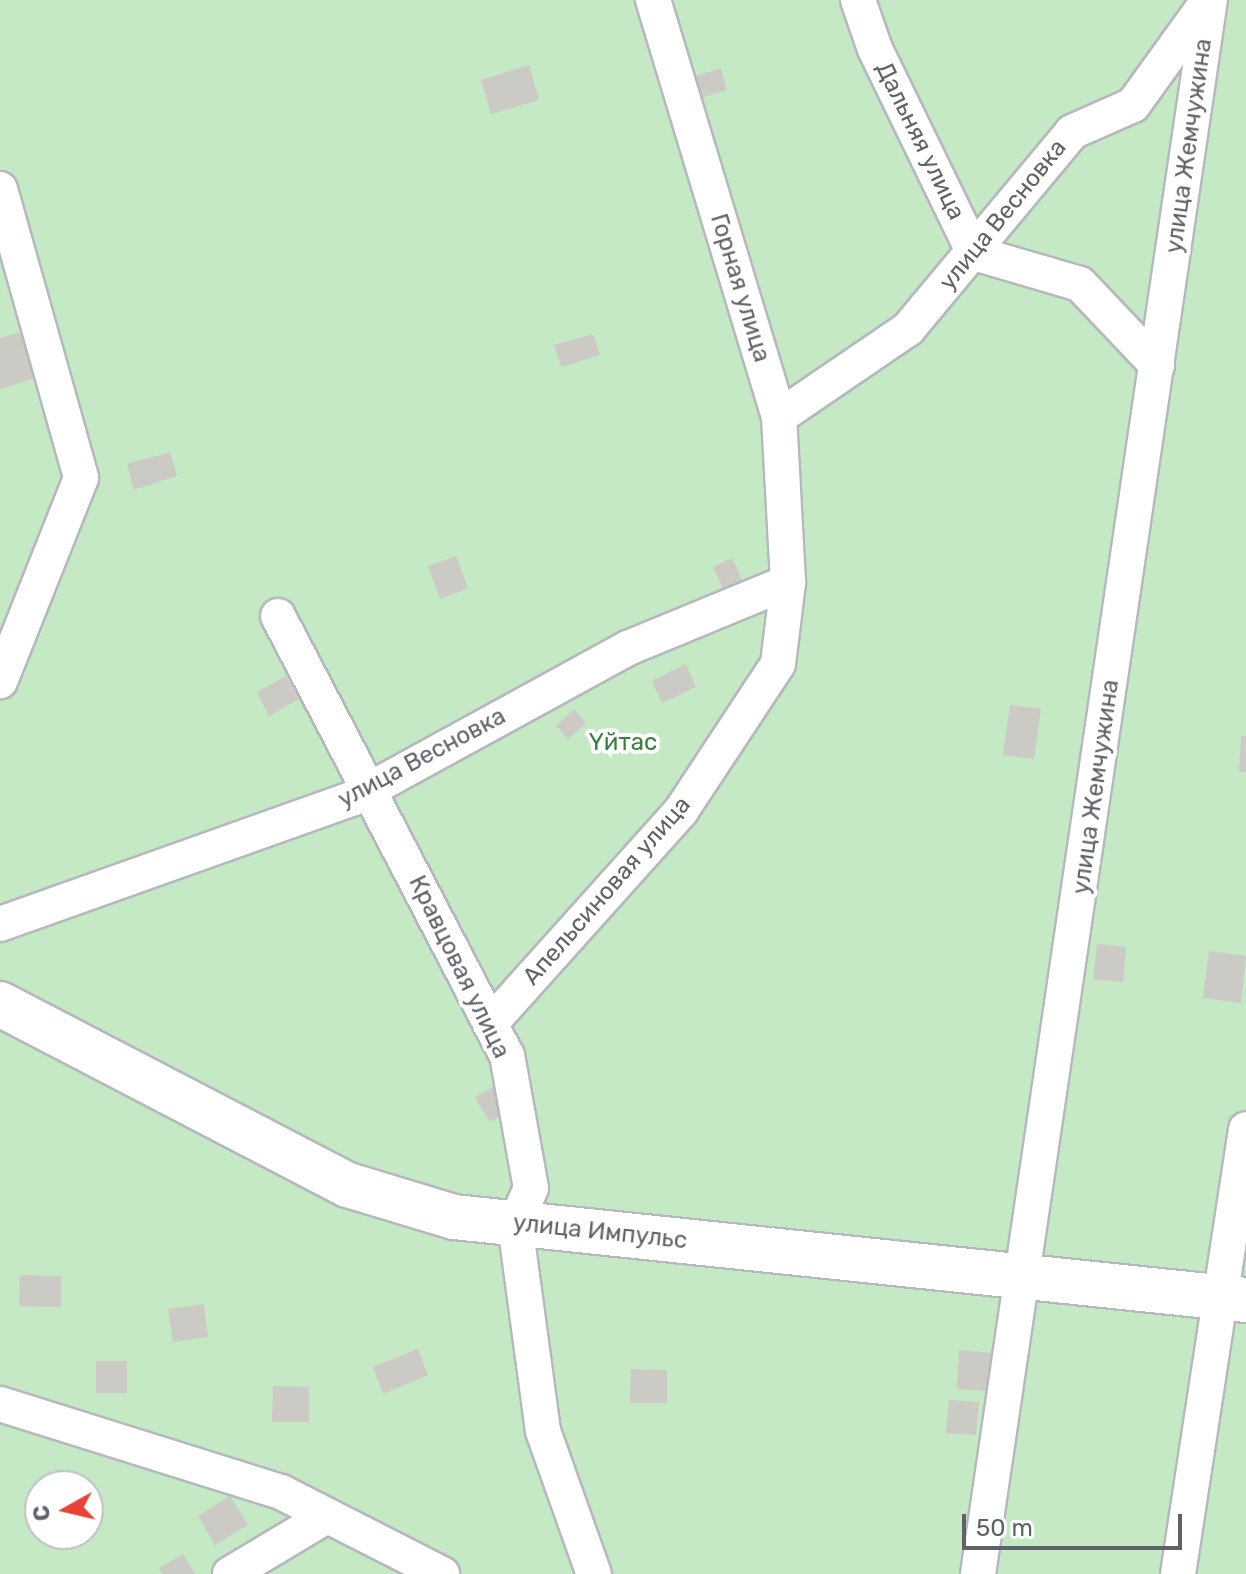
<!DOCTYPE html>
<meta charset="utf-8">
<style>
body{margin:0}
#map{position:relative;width:1246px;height:1574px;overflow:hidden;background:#f1efe8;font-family:Rubik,sans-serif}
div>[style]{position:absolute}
.green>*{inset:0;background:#c5e8c5}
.building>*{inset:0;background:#cccac5}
.roads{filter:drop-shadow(2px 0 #b5b8bc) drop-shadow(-2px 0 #b5b8bc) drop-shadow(0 2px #b5b8bc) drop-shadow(0 -2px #b5b8bc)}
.street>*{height:34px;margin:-17px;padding:0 17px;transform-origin:17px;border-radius:17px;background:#fff}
.secondary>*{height:44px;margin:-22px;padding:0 22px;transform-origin:22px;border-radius:22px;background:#fff}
span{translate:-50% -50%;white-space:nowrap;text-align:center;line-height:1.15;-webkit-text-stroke:8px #fff;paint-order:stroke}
.street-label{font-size:24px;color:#5f6368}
.park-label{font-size:24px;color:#348238}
.north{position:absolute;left:24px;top:1470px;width:80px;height:80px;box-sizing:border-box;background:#fff;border:2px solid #bfc1c3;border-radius:50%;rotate:262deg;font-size:22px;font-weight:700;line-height:32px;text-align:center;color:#5f6368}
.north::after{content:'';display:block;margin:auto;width:28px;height:36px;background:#ea4335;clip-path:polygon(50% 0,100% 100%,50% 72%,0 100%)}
.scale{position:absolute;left:962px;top:1514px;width:220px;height:36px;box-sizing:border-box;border:4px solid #5f6368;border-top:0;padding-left:10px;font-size:24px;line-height:28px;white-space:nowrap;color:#5f6368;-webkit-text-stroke:6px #fff;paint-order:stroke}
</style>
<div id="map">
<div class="green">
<i style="clip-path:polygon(evenodd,0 0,1246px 0,1246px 1574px,0 1574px,0 0,40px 1486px,88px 1486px,88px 1534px,40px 1534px,40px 1486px)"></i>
</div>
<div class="building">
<i style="clip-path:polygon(529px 65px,539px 100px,491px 114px,481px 80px)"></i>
<i style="clip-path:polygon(721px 68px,727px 90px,697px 99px,691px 77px)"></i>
<i style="clip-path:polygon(25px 331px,39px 377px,0 389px,0 338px)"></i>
<i style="clip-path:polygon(593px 334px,600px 355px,561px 367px,554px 345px)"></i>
<i style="clip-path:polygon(170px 452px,177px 476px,134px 490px,127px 464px)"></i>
<i style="clip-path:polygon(456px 556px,468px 588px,440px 599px,428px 566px)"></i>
<i style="clip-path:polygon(732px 558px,743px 582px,724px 591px,713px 567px)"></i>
<i style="clip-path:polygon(686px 664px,696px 687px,662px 703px,652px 681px)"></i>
<i style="clip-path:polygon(286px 676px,299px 699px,269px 716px,257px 692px)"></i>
<i style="clip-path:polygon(1010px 705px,1041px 709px,1034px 759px,1003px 755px)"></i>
<i style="clip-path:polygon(574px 709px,586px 723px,568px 739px,556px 726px)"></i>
<i style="clip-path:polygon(1241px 736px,1246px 736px,1246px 772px,1239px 772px)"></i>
<i style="clip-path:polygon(1097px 944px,1126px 947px,1123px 982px,1093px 979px)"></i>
<i style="clip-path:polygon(1209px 951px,1246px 956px,1241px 1003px,1203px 998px)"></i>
<i style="clip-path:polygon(496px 1085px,511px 1110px,490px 1122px,475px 1098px)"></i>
<i style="clip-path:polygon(20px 1275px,61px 1276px,61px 1307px,19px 1306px)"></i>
<i style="clip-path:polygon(204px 1304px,208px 1337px,173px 1342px,168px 1309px)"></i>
<i style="clip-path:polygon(418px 1349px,428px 1375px,383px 1394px,373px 1367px)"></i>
<i style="clip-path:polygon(959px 1350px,991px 1353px,988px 1391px,957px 1389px)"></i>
<i style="clip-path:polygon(96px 1361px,127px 1361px,127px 1393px,96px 1393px)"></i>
<i style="clip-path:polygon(631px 1369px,667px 1370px,667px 1403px,630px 1403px)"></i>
<i style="clip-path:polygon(273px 1386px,309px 1387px,309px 1422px,272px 1422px)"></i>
<i style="clip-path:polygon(949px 1400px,979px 1402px,976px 1435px,946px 1433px)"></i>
<i style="clip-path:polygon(230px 1496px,248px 1525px,215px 1545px,198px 1516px)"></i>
<i style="clip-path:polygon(183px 1554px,195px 1574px,163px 1574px,159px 1568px)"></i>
</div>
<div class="roads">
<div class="street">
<i style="left:858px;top:0;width:52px;rotate:70.9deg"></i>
<i style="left:875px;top:49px;width:227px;rotate:64.1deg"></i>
<i style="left:974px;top:253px;width:110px;rotate:16.3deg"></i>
<i style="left:1080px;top:284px;width:112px;rotate:46.5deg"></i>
<i style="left:0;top:189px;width:300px;rotate:74.3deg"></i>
<i style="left:81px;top:478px;width:219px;rotate:111.7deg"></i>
<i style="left:779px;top:417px;width:156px;rotate:-34.3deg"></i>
<i style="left:908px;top:329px;width:256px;rotate:-50.2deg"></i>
<i style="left:1072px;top:132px;width:67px;rotate:-23.9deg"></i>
<i style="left:1133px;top:105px;width:128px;rotate:-54.2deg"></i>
<i style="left:278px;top:616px;width:495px;rotate:62.5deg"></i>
<i style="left:507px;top:1055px;width:135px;rotate:79.8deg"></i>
<i style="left:531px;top:1188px;width:39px;rotate:114deg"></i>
<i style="left:515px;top:1224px;width:209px;rotate:82.3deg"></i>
<i style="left:543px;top:1431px;width:152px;rotate:70.4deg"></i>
<i style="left:0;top:924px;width:376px;rotate:-19.6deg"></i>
<i style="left:354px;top:798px;width:312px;rotate:-28.7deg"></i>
<i style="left:628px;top:648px;width:173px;rotate:-22.4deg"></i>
<i style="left:490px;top:1024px;width:286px;rotate:-48.1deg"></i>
<i style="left:681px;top:811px;width:176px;rotate:-56.6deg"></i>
<i style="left:778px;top:664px;width:83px;rotate:-83deg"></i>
<i style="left:788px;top:582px;width:165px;rotate:-93.1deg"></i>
<i style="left:779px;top:417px;width:436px;rotate:-106.8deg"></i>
<i style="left:0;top:1404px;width:294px;rotate:17.4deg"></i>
<i style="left:281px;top:1492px;width:181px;rotate:27deg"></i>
<i style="left:230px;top:1574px;width:113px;rotate:-30.9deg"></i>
<i style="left:978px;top:1574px;width:1591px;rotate:-81.62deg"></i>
<i style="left:1178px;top:1574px;width:450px;rotate:-81.3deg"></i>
</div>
<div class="secondary">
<i style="left:0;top:1004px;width:392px;rotate:27.5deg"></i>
<i style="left:348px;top:1185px;width:111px;rotate:16.8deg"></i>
<i style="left:454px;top:1217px;width:796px;rotate:5.98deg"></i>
</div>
</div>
<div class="street-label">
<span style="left:920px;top:141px;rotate:64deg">Дальняя улица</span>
<span style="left:1189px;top:146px;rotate:-82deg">улица Жемчужина</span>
<span style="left:1003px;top:215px;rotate:-51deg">улица Весновка</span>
<span style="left:740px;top:288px;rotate:73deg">Горная улица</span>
<span style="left:422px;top:758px;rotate:-28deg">улица Весновка</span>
<span style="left:1096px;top:787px;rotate:-82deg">улица Жемчужина</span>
<span style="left:607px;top:891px;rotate:-49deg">Апельсиновая улица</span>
<span style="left:459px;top:967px;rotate:64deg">Кравцовая улица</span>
<span style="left:600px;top:1232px;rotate:6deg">улица Импульс</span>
</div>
<div class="park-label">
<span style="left:623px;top:743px">Үйтас</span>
</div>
<div class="north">С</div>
<div class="scale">50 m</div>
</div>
